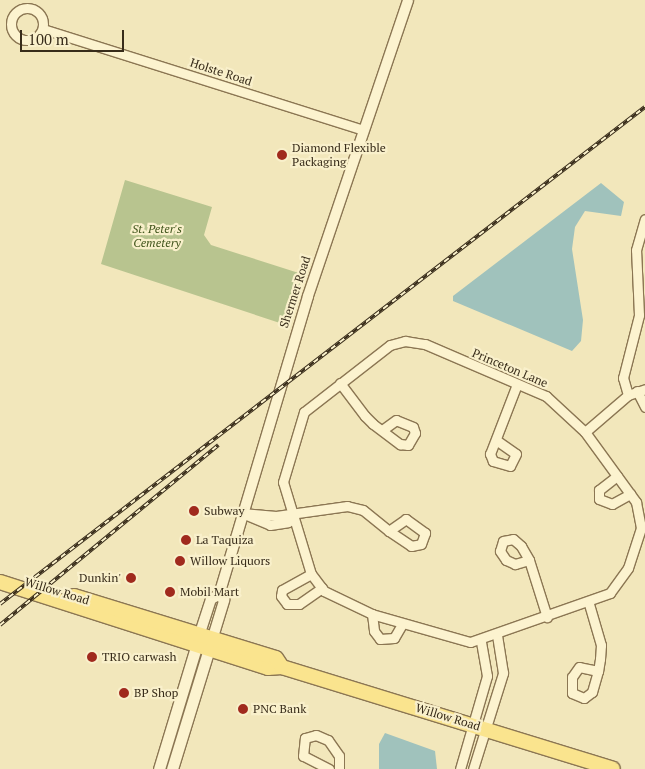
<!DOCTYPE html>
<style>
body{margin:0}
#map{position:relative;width:645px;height:769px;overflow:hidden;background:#f2e7bb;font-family:"PT Serif",serif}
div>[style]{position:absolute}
.cemetery>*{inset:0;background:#b8c48f}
.water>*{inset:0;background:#a0c2bc}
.roads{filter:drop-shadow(1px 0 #8b7653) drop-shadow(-1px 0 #8b7653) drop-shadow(0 1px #8b7653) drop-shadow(0 -1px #8b7653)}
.minor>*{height:9px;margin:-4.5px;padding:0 4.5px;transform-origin:4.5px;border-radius:4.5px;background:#fcf3cf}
.minor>.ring{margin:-4.5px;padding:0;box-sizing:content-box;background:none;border:9px solid #fcf3cf;border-radius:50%}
.tertiary>*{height:10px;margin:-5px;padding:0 5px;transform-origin:5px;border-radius:5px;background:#fcf3cf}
.secondary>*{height:11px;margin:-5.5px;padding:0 5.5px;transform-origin:5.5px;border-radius:5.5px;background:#fcf3cf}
.primary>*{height:14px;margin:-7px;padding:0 7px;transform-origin:7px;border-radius:7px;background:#fae48e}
.rail>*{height:4px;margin-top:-2px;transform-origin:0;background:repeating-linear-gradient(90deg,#f9f0cb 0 5.5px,#382c1a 0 11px);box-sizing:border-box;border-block:1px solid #382c1a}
.dots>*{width:14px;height:14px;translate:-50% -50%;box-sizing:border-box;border:2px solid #f9f0cb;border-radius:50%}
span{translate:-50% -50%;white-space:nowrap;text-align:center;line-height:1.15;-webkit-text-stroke:4.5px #f9f0cb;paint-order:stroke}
.street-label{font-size:12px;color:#382c1a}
.poi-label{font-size:12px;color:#382c1a}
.left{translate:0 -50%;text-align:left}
.right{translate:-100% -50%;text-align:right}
.park-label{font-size:12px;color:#43571e;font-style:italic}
.scale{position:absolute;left:20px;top:30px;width:104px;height:22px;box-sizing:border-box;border:2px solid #382c1a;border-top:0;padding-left:6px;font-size:15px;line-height:18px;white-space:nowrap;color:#382c1a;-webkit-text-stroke:4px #f9f0cb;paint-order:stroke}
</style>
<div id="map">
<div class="cemetery">
<i style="clip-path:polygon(125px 180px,212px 207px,204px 235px,211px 245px,305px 275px,289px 326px,101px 264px)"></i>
</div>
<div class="water">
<i style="clip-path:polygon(601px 183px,624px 202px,621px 216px,585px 211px,575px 227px,572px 249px,583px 320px,581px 341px,572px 351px,453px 301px,453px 296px)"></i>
<i style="clip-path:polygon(385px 733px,435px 751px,437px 769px,379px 769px,379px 744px)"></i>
</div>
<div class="roads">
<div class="minor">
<i class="ring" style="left:11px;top:8px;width:23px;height:23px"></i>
<i style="left:43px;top:29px;width:336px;rotate:17.5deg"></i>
<i style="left:405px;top:341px;width:20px;rotate:9deg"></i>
<i style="left:425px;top:344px;width:132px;rotate:23.3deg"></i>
<i style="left:546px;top:396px;width:53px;rotate:42.7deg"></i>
<i style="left:585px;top:432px;width:87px;rotate:53.9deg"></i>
<i style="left:636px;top:502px;width:26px;rotate:79deg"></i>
<i style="left:641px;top:528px;width:42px;rotate:108deg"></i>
<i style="left:628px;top:568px;width:31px;rotate:126deg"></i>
<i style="left:610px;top:593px;width:148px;rotate:160.7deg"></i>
<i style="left:470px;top:642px;width:102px;rotate:-164.1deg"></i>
<i style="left:372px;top:614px;width:53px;rotate:-154.4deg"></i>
<i style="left:324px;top:591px;width:21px;rotate:-127deg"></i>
<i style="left:311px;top:574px;width:96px;rotate:-106.9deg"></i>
<i style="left:283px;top:482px;width:73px;rotate:-73.3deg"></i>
<i style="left:304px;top:412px;width:109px;rotate:-37.9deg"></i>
<i style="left:390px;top:345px;width:16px;rotate:-15deg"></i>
<i style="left:340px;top:383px;width:41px;rotate:52.9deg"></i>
<i style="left:365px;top:416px;width:11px;rotate:45deg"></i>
<i style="left:373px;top:424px;width:34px;rotate:37deg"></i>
<i style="left:400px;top:444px;width:8px;rotate:7deg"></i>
<i style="left:408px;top:445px;width:14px;rotate:-60deg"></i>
<i style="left:415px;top:433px;width:6px;rotate:-108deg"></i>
<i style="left:413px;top:427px;width:18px;rotate:-158deg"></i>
<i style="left:396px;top:420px;width:17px;rotate:144deg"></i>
<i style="left:637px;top:391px;width:18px;rotate:63deg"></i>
<i style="left:628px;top:395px;width:18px;rotate:-106deg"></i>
<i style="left:623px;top:378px;width:65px;rotate:-75.7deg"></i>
<i style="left:639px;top:315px;width:65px;rotate:-92.6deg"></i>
<i style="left:636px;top:250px;width:32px;rotate:-74deg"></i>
<i style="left:585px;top:432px;width:57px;rotate:-40.7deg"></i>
<i style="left:628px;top:395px;width:18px;rotate:-19deg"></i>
<i style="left:496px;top:440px;width:24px;rotate:35deg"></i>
<i style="left:516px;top:454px;width:13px;rotate:117deg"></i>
<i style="left:510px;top:466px;width:18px;rotate:-164deg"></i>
<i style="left:493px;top:461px;width:8px;rotate:-113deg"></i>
<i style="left:490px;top:454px;width:75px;rotate:-68.9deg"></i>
<i style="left:617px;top:476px;width:23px;rotate:142deg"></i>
<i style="left:599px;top:490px;width:9px;rotate:90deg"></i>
<i style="left:599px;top:499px;width:14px;rotate:21deg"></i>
<i style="left:612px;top:504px;width:21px;rotate:-29deg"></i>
<i style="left:242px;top:513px;width:34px;rotate:5deg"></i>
<i style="left:276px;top:516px;width:72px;rotate:-8deg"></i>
<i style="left:347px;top:506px;width:16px;rotate:14deg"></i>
<i style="left:363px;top:510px;width:33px;rotate:39deg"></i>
<i style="left:389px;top:531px;width:27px;rotate:34deg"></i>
<i style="left:411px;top:546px;width:10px;rotate:-11deg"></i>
<i style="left:421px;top:544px;width:12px;rotate:-70deg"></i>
<i style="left:425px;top:533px;width:24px;rotate:-144deg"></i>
<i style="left:406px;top:519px;width:21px;rotate:145deg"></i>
<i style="left:242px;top:513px;width:30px;rotate:23deg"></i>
<i style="left:270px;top:525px;width:18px;rotate:-9deg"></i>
<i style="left:288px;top:522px;width:8px;rotate:-67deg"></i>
<i style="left:529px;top:560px;width:15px;rotate:164deg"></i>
<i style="left:515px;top:564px;width:10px;rotate:-156deg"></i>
<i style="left:506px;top:560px;width:11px;rotate:-124deg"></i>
<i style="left:500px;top:551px;width:10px;rotate:-73deg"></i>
<i style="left:503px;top:541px;width:10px;rotate:-11deg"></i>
<i style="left:513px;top:539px;width:11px;rotate:41deg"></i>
<i style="left:521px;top:546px;width:16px;rotate:60deg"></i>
<i style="left:529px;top:560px;width:60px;rotate:72.5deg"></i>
<i style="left:311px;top:574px;width:33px;rotate:151deg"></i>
<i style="left:282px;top:590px;width:6px;rotate:99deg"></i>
<i style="left:281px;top:596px;width:10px;rotate:53deg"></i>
<i style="left:287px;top:604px;width:12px"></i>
<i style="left:299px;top:604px;width:28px;rotate:-35deg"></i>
<i style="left:589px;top:604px;width:43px;rotate:73.7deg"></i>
<i style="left:601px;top:645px;width:14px;rotate:94deg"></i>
<i style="left:600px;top:659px;width:12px;rotate:99deg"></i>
<i style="left:598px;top:671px;width:19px;rotate:-168deg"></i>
<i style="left:579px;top:667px;width:12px;rotate:125deg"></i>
<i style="left:572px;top:677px;width:16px;rotate:90deg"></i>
<i style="left:572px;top:693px;width:13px;rotate:23deg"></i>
<i style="left:584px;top:698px;width:10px;rotate:-37deg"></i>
<i style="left:592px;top:692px;width:22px;rotate:-74deg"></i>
<i style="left:372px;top:614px;width:17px;rotate:83deg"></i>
<i style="left:374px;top:631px;width:10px;rotate:53deg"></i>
<i style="left:380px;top:639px;width:14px;rotate:-4deg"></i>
<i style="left:394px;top:638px;width:16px;rotate:-60deg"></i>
<i style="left:329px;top:769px;width:29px;rotate:-153deg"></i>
<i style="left:303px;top:756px;width:18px;rotate:-84deg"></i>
<i style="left:305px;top:738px;width:11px;rotate:-15deg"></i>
<i style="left:316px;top:735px;width:13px;rotate:23deg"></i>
<i style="left:328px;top:740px;width:19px;rotate:55deg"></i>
<i style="left:339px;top:756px;width:13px;rotate:90deg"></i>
<i style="left:460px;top:769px;width:97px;rotate:-73.8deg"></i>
<i style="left:487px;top:676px;width:36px;rotate:-100deg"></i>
<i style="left:473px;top:769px;width:101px;rotate:-72.6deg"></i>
<i style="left:503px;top:673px;width:38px;rotate:-99deg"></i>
</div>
<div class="tertiary">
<i style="left:200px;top:633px;width:36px;rotate:-72deg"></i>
<i style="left:211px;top:599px;width:9px;rotate:-27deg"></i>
<i style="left:219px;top:595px;width:312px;rotate:-73.4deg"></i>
<i style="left:308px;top:296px;width:312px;rotate:-71.3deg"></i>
<i style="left:213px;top:637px;width:39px;rotate:-73deg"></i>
<i style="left:224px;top:600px;width:7px;rotate:-135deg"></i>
</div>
<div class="secondary">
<i style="left:159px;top:769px;width:138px;rotate:-73.1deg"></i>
<i style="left:172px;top:769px;width:133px;rotate:-72.9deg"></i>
</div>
<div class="primary">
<i style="left:0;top:582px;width:281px;rotate:17.8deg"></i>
<i style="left:268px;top:668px;width:14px;rotate:-4deg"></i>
<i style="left:282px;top:667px;width:346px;rotate:17.1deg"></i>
<i style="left:74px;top:596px;width:211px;rotate:17.1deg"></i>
<i style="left:276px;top:658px;width:11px;rotate:56deg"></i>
</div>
</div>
<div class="rail">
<i style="left:0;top:604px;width:814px;rotate:-37.62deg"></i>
<i style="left:0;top:625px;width:283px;rotate:-39.5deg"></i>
</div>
<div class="dots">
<i style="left:282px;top:155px;background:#a02a1d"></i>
<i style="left:194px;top:511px;background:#a02a1d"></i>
<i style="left:186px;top:540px;background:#a02a1d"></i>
<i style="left:180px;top:561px;background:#a02a1d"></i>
<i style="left:131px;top:578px;background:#a02a1d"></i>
<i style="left:170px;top:592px;background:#a02a1d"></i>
<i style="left:92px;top:657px;background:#a02a1d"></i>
<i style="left:124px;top:693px;background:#a02a1d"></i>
<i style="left:243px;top:709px;background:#a02a1d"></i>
</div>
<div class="street-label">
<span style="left:221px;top:72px;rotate:18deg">Holste Road</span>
<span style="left:295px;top:292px;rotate:-72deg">Shermer Road</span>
<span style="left:510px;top:368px;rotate:23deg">Princeton Lane</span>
<span style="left:57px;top:591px;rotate:17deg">Willow Road</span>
<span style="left:448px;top:717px;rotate:17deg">Willow Road</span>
</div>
<div class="poi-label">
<span class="left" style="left:292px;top:155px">Diamond Flexible<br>Packaging</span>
<span class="left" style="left:204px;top:511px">Subway</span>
<span class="left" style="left:196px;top:540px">La Taquiza</span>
<span class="left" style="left:190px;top:561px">Willow Liquors</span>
<span class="right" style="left:121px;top:578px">Dunkin'</span>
<span class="left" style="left:180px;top:592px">Mobil Mart</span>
<span class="left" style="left:102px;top:657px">TRIO carwash</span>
<span class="left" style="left:134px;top:693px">BP Shop</span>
<span class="left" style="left:253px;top:709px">PNC Bank</span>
</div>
<div class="park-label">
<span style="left:157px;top:236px">St. Peter's<br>Cemetery</span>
</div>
<div class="scale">100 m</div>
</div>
